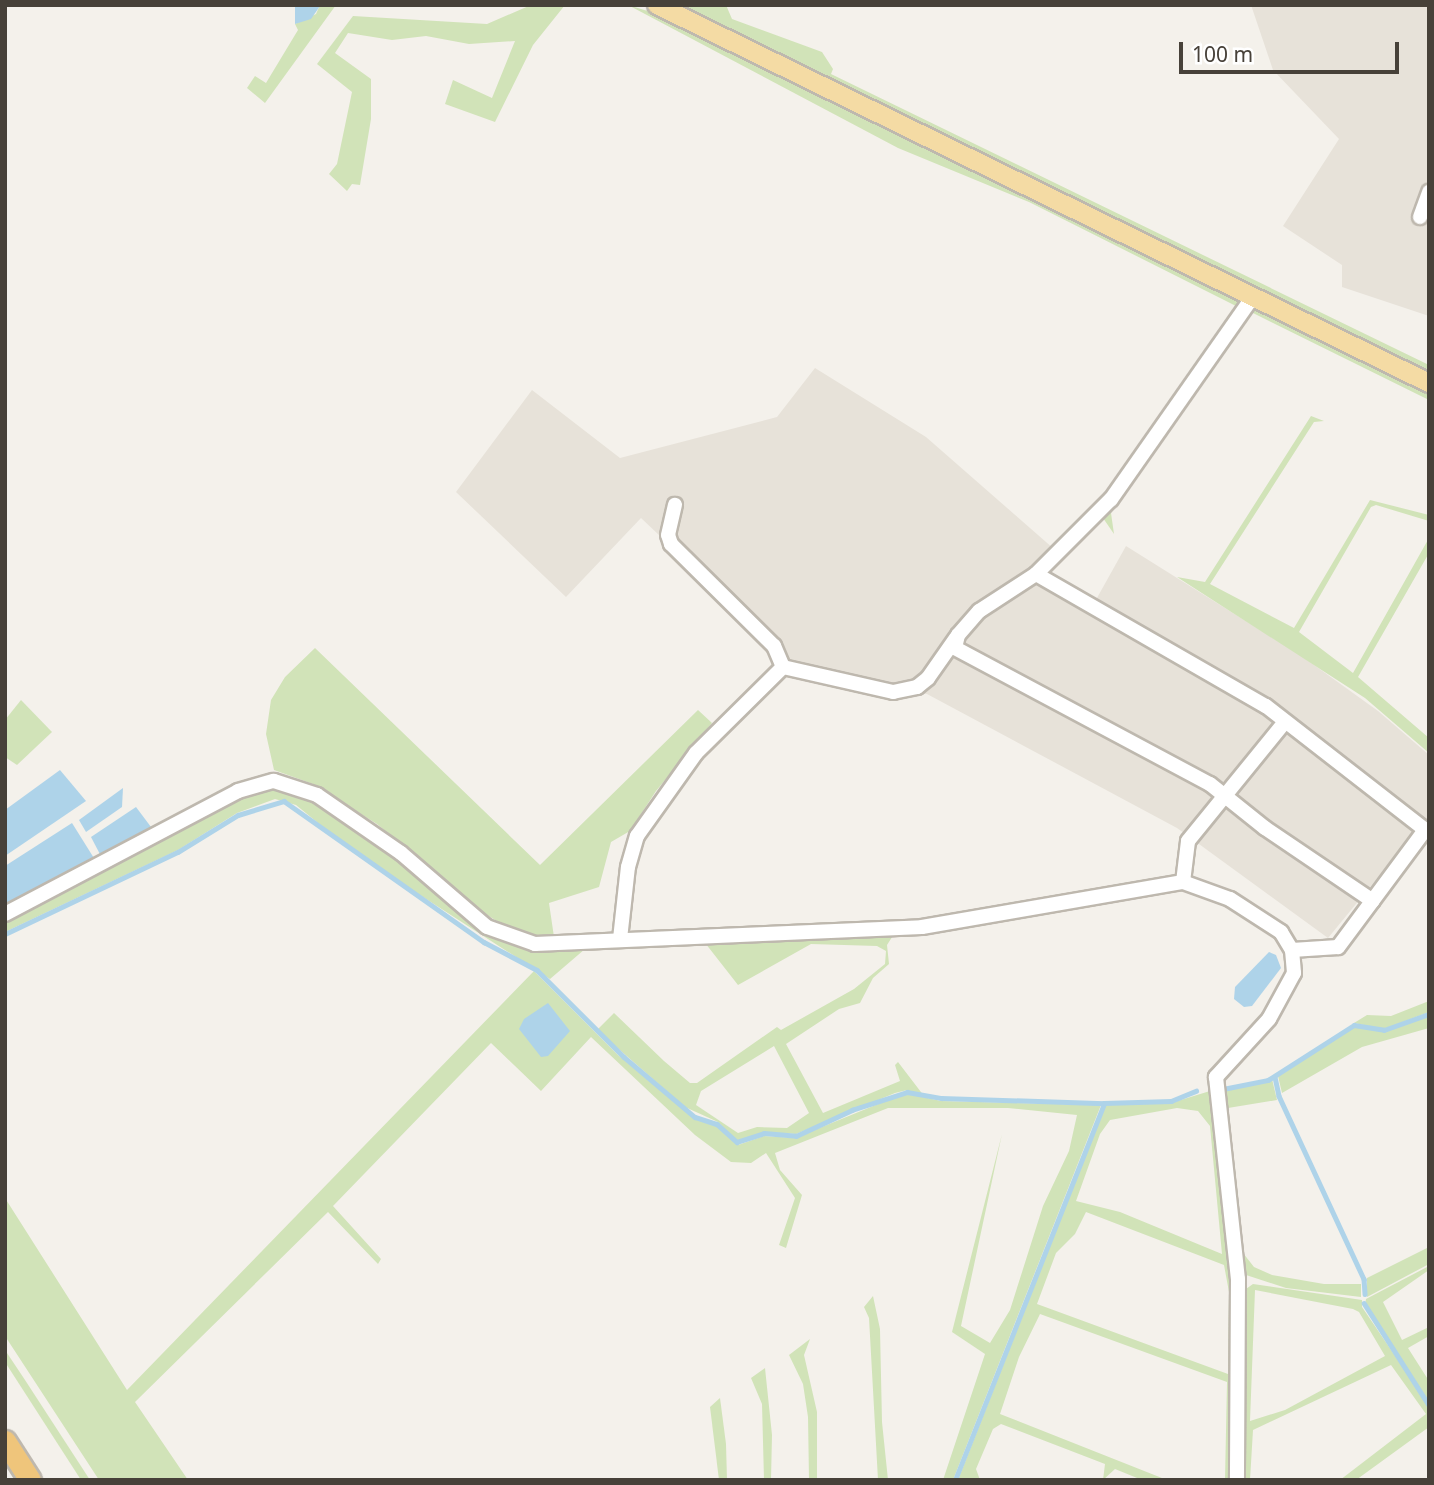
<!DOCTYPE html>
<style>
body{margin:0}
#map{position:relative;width:1434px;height:1485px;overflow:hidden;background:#f4f1eb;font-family:"Noto Sans",sans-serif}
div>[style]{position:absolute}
.residential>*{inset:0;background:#e7e2d9}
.green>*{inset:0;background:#d1e3b8}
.water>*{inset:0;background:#aed3e9}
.stream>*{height:4.5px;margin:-2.25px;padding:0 2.25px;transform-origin:2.25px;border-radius:2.25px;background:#aed3e9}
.roads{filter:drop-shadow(2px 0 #beb8ae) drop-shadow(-2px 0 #beb8ae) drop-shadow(0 2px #beb8ae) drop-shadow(0 -2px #beb8ae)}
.minor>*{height:14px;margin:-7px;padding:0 7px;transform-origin:7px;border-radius:7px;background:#fff}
.major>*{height:18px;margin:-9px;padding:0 9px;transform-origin:9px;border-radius:9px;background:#f4dba4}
.highway>*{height:21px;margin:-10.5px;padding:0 10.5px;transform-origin:10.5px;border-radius:10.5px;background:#efc57b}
span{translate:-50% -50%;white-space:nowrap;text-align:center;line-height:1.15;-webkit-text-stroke:6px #fff;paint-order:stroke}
.frame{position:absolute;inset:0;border:7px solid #474139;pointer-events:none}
.scale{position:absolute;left:1179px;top:42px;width:220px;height:32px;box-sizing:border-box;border:4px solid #474139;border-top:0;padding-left:9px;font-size:21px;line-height:24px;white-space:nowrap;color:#474139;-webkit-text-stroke:5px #fff;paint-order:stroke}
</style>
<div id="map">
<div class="residential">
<i style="clip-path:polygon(1251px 5px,1429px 5px,1429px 316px,1342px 287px,1342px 265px,1283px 226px,1339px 139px,1273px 70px)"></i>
<i style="clip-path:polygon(815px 368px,926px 437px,1054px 549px,1038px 582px,1088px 614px,1126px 546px,1303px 657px,1378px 711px,1429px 755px,1429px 829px,1416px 831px,1328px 938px,1177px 828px,927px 694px,880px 688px,793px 662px,641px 518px,566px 597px,456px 492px,532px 390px,620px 458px,777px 417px)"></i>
</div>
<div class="green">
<i style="clip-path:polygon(320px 5px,336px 5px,265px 103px,247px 88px,255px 76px,266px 83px,298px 30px,295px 24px,316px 14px)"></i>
<i style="clip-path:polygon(531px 5px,565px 5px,533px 45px,495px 122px,445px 104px,453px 80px,492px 98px,515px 41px,469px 44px,426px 36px,392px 40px,348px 33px,335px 53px,371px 79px,371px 119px,360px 185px,352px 184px,347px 191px,329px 174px,337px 164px,352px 92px,317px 64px,353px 16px,487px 24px)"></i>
<i style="clip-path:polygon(628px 5px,654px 13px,1244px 302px,1240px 308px,1029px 202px,898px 148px)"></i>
<i style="clip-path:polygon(676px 5px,726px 5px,732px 19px,822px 52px,833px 69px,831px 74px,1429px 365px,1429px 377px)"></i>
<i style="clip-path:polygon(1254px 302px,1429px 389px,1429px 400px,1251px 312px,1111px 513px,1114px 534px,1103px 518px)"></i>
<i style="clip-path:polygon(1311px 416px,1324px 421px,1314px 422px,1210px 584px,1294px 628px,1370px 500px,1429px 515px,1429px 521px,1376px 505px,1371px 507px,1299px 632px,1353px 673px,1429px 538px,1429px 553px,1358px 677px,1429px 738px,1429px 753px,1365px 698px,1177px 577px,1205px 582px)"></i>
<i style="clip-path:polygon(315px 648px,540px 865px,698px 710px,712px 723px,656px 791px,630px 831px,611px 842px,599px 887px,549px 903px,554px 937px,538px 938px,509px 929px,478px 909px,377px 824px,313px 784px,274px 770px,266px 734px,271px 700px,285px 677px)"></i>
<i style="clip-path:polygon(21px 700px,52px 732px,17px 765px,5px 757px,5px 720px)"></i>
<i style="clip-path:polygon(262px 785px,297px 788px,397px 856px,495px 935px,592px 943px,550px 979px,355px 853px,296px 805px,275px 799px,237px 813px,178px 850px,5px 932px,5px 918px)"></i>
<i style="clip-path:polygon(evenodd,894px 934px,887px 945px,889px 964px,873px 978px,860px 1003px,839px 1009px,786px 1044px,823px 1113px,900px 1081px,895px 1065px,898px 1062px,924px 1096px,907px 1090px,895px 1093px,796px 1134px,764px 1132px,737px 1141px,718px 1122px,685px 1107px,597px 1030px,614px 1013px,664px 1061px,690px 1083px,697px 1083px,777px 1027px,781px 1030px,854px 989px,885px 964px,886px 951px,877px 946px,811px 944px,738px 985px,702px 939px,894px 934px,774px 1046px,809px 1113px,787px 1128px,757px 1127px,738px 1133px,696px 1105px,701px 1091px,774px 1046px)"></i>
<i style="clip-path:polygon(534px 971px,618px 1055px,695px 1119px,712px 1122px,738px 1145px,764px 1136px,795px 1138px,905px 1093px,941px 1101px,1101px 1105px,953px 1480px,943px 1480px,985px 1354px,952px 1332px,1002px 1134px,961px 1326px,990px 1343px,1010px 1310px,1043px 1206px,1069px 1151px,1077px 1115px,1008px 1108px,888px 1108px,775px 1153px,780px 1170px,802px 1195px,786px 1248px,779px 1245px,795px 1198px,766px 1153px,751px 1163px,731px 1162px,695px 1135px,591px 1037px,541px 1091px,491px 1043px,333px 1206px,381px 1259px,378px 1264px,328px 1212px,135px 1402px,188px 1480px,99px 1480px,5px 1336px,5px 1198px,127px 1390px)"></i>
<i style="clip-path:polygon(1429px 1001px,1429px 1012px,1384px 1029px,1354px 1023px,1367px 1015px,1391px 1016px)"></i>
<i style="clip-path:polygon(1429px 1015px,1429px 1028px,1362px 1047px,1282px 1093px,1278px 1076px,1354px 1026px,1384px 1031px)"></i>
<i style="clip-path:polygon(1272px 1079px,1277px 1100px,1228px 1108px,1243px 1253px,1254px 1267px,1272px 1275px,1324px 1284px,1361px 1284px,1361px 1297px,1286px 1288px,1243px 1274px,1223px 1090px)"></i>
<i style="clip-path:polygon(evenodd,1210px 1091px,1235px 1280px,1235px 1480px,1225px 1480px,1227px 1382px,1040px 1314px,1019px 1357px,1000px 1414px,1167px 1480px,1142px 1480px,1115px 1469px,1103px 1480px,1105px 1464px,1001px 1424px,993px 1429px,976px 1469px,980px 1480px,958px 1480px,1106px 1104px,1171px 1103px,1210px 1091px,1177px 1108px,1198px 1111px,1210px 1126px,1222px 1254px,1120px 1212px,1076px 1201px,1100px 1134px,1110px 1120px,1177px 1108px,1210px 1091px,1086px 1212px,1224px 1265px,1229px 1292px,1228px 1374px,1037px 1304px,1056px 1253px,1075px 1234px,1086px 1212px)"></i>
<i style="clip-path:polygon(1429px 1247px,1429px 1264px,1367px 1297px,1367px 1278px)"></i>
<i style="clip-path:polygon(1429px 1266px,1429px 1270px,1383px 1302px,1402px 1340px,1429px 1327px,1429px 1336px,1408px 1348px,1429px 1381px,1429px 1402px,1365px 1305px,1366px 1299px)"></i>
<i style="clip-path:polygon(evenodd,1253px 1284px,1362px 1300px,1362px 1307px,1429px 1406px,1429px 1427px,1356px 1480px,1340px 1480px,1426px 1414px,1391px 1365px,1253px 1430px,1250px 1480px,1241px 1480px,1243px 1291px,1253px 1284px,1255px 1290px,1353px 1309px,1359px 1312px,1385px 1356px,1285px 1410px,1250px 1421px,1255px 1290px)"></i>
<i style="clip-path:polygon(873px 1296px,880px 1329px,882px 1422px,888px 1480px,878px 1480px,869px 1318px,864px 1307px)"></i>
<i style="clip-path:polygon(810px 1339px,804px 1355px,817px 1412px,817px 1480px,809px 1480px,808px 1417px,803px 1384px,789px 1355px)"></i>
<i style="clip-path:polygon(5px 1350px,25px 1380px,90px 1480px,81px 1480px,5px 1362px)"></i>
<i style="clip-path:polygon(765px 1368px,772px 1435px,771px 1480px,764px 1480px,762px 1404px,751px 1378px)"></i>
<i style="clip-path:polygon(720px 1398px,726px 1444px,727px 1480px,719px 1480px,710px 1407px)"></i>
</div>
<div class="water">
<i style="clip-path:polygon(295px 5px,320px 5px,320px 6px,311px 19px,295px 24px)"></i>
<i style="clip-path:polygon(60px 770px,86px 801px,5px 856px,5px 810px)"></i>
<i style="clip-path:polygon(123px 788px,122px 807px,86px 832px,79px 820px)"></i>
<i style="clip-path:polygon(136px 807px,154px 831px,103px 860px,91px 837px)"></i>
<i style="clip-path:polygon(72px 823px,97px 863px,5px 909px,5px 866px)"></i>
<i style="clip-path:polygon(1269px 952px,1276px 955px,1281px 968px,1252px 1006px,1244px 1007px,1234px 999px,1235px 987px)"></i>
<i style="clip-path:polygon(548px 1003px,570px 1031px,548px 1056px,541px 1057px,519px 1029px,524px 1019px)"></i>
</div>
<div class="stream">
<i style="left:5px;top:934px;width:191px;rotate:-25.4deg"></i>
<i style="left:178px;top:852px;width:70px;rotate:-31.7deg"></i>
<i style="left:238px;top:815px;width:48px;rotate:-16.9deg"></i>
<i style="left:284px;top:801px;width:245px;rotate:35.2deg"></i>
<i style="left:484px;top:942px;width:60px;rotate:27.8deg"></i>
<i style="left:537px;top:970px;width:123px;rotate:45deg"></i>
<i style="left:624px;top:1057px;width:93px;rotate:40.2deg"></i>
<i style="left:695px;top:1117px;width:23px;rotate:18deg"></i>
<i style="left:717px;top:1124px;width:27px;rotate:42deg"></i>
<i style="left:737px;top:1142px;width:28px;rotate:-18deg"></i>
<i style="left:764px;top:1133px;width:32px;rotate:5deg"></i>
<i style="left:796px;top:1136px;width:62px;rotate:-24.9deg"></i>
<i style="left:852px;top:1110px;width:58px;rotate:-18.1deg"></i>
<i style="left:907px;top:1092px;width:35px;rotate:10deg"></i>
<i style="left:941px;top:1098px;width:163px;rotate:1.8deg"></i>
<i style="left:1275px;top:1077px;width:19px;rotate:78deg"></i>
<i style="left:1279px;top:1096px;width:202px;rotate:65.1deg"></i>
<i style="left:1364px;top:1279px;width:15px;rotate:86deg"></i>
<i style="left:1223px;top:1089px;width:46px;rotate:-11.3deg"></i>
<i style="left:1268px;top:1080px;width:102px;rotate:-32.6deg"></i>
<i style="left:1354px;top:1025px;width:30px;rotate:9deg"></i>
<i style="left:1384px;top:1030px;width:48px;rotate:-19.6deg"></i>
<i style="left:1364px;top:1303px;width:121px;rotate:57.5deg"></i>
<i style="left:955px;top:1480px;width:405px;rotate:-68.4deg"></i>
<i style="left:1104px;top:1103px;width:67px;rotate:-1.7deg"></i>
<i style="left:1171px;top:1101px;width:27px;rotate:-22deg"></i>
</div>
<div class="roads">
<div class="minor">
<i style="left:1420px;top:217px;width:27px;rotate:-70deg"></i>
<i style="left:1252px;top:298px;width:246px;rotate:125deg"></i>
<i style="left:1111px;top:499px;width:106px;rotate:135deg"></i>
<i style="left:1036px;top:574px;width:68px;rotate:147deg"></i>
<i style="left:979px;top:611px;width:32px;rotate:131deg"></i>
<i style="left:958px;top:635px;width:13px;rotate:103deg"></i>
<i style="left:955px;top:648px;width:289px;rotate:28.1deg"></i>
<i style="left:1210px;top:784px;width:70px;rotate:38.7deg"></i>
<i style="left:1265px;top:828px;width:130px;rotate:34.1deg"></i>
<i style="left:1036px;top:574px;width:265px;rotate:29.9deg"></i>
<i style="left:1266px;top:706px;width:202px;rotate:37.9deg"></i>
<i style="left:1425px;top:830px;width:146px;rotate:126.6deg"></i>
<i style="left:1338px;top:947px;width:46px;rotate:176.3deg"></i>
<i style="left:783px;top:667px;width:113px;rotate:12.8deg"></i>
<i style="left:893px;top:692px;width:25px;rotate:-12deg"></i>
<i style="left:917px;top:687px;width:14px;rotate:-39deg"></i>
<i style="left:928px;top:678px;width:49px;rotate:-55deg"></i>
<i style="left:1183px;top:882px;width:41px;rotate:-83deg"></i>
<i style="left:1188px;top:841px;width:152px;rotate:-50.9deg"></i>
<i style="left:5px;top:914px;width:263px;rotate:-27.8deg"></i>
<i style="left:238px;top:791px;width:37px;rotate:-16deg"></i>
<i style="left:274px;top:781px;width:45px;rotate:18deg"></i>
<i style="left:317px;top:795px;width:102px;rotate:34.6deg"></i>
<i style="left:401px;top:853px;width:113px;rotate:40.7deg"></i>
<i style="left:487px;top:927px;width:51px;rotate:19.5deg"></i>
<i style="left:535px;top:944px;width:387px;rotate:-2.5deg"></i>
<i style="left:922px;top:927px;width:265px;rotate:-9.8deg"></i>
<i style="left:1183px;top:882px;width:50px;rotate:19.9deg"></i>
<i style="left:1230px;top:899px;width:61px;rotate:32.9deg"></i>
<i style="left:1281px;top:932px;width:21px;rotate:59deg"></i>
<i style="left:1292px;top:950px;width:23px;rotate:85deg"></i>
<i style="left:1294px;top:973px;width:52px;rotate:118.5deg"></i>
<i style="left:1269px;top:1019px;width:79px;rotate:132.4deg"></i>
<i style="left:1216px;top:1077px;width:203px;rotate:83.8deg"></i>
<i style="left:1238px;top:1279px;width:201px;rotate:90.3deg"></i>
<i style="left:620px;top:939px;width:72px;rotate:-83.7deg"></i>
<i style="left:628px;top:867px;width:32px;rotate:-74deg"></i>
<i style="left:637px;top:836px;width:102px;rotate:-54.6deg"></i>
<i style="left:696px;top:753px;width:122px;rotate:-44.7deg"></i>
<i style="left:783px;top:667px;width:23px;rotate:-113deg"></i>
<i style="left:774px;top:646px;width:145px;rotate:-135.3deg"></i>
<i style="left:671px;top:544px;width:9px;rotate:-108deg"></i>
<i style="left:668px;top:535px;width:31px;rotate:-77deg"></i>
</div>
<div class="major">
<i style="left:657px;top:5px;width:860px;rotate:26.09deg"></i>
</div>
<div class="highway">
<i style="left:5px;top:1441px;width:46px;rotate:57.3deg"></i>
</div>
</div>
<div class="frame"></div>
<div class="scale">100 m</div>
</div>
